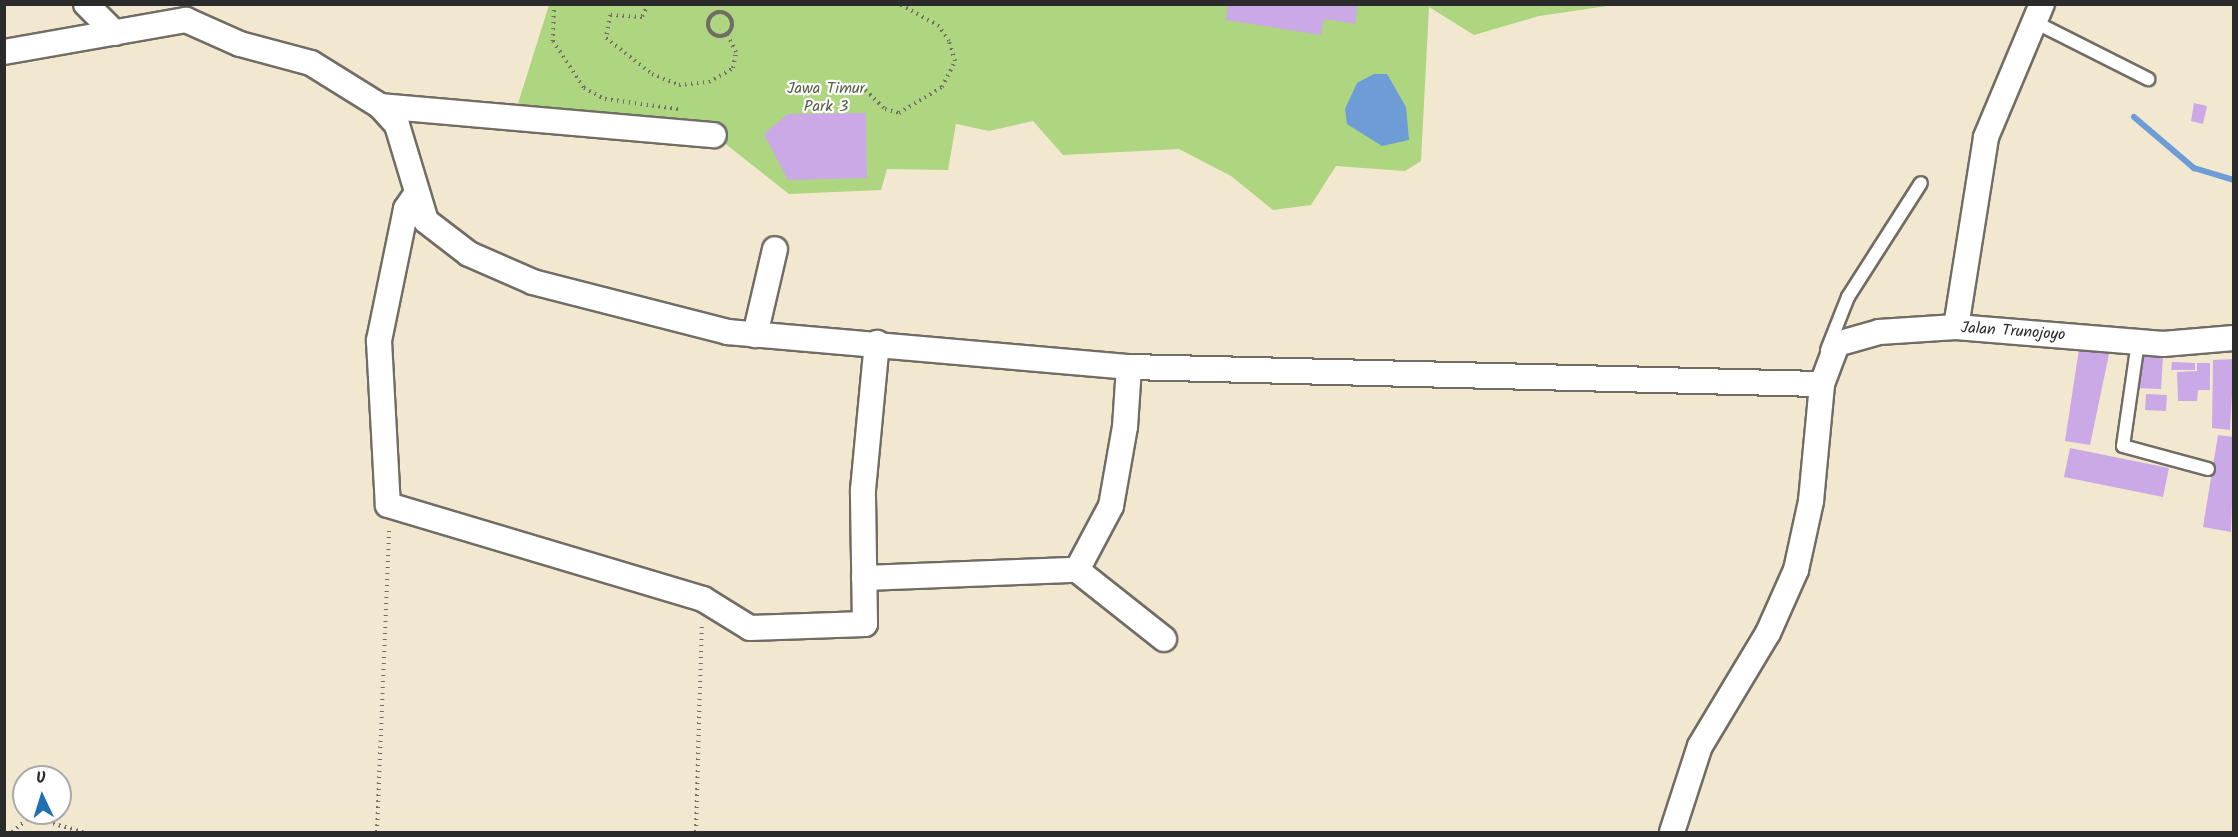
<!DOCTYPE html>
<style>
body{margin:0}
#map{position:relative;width:2238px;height:837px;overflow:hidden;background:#f2e8d0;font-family:Kalam,sans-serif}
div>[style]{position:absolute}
.green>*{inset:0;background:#aed57f}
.water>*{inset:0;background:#6d9cd6}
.stream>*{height:6px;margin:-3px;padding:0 3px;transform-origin:3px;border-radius:3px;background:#6d9cd6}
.building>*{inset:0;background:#cba8e6}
.path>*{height:4px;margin-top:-2px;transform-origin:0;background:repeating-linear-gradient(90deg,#716d65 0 1.5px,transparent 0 6px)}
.path>.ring{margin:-2px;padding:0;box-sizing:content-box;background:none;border:4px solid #716d65;border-radius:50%}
.roads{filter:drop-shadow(2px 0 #716d65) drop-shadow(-2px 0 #716d65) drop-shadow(0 2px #716d65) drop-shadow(0 -2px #716d65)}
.service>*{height:12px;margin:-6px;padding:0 6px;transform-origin:6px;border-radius:6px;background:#fff}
.minor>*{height:24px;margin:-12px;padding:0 12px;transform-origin:12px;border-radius:12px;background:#fff}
span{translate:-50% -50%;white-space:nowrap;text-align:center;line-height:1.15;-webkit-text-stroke:4.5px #fff;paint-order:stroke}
.park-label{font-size:16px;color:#525e44}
.street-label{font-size:16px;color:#2b2b2b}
.frame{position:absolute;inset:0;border:6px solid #2b2b2b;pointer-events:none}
.north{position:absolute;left:12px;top:765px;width:60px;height:60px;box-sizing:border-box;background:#fff;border:2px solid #aaa;border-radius:50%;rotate:356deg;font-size:16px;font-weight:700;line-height:24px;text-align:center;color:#2b2b2b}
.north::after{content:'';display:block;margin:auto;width:21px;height:27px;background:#1f6fb2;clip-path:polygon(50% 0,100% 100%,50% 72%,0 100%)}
</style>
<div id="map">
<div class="green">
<i style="clip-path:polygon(549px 5px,1614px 5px,1539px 16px,1474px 35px,1429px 7px,1421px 161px,1405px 171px,1336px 166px,1311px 205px,1273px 210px,1231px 176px,1179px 149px,1063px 155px,1033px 121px,989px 131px,956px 124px,948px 170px,887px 169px,881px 190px,789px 194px,699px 123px,516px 110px)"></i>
</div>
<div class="water">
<i style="clip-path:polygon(1374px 74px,1387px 74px,1406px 107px,1409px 140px,1382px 146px,1347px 124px,1345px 109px,1357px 83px)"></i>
</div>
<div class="stream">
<i style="left:2134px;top:117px;width:79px;rotate:40.4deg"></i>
<i style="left:2194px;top:168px;width:42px;rotate:16.7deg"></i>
</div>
<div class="building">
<i style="clip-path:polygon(1228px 4px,1358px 4px,1355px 24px,1324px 19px,1321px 35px,1226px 20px)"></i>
<i style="clip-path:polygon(2194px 103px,2207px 106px,2203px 124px,2191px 121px)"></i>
<i style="clip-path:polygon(866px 113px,867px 178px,788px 180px,764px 134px,788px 114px)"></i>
<i style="clip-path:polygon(2079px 349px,2109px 354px,2090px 445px,2065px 441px)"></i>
<i style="clip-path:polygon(2137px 356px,2163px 357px,2161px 389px,2135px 388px)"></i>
<i style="clip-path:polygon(2234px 359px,2230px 430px,2212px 428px,2213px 360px)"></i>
<i style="clip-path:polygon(2172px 362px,2195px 363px,2195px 370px,2171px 370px)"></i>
<i style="clip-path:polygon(2197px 363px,2210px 363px,2210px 390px,2198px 390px,2197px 401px,2178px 401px,2177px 372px,2197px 371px)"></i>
<i style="clip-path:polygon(2146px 394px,2167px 395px,2166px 411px,2145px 410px)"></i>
<i style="clip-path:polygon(2218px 435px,2234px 437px,2231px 532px,2203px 527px)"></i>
<i style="clip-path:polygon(2070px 448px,2169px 468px,2163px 497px,2064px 477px)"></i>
</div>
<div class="path">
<i style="left:554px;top:4px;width:37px;rotate:92deg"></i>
<i style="left:553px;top:41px;width:56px;rotate:56.6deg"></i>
<i style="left:584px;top:88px;width:24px;rotate:28deg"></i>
<i style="left:605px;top:99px;width:74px;rotate:7.8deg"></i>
<i style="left:648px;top:4px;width:14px;rotate:115deg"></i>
<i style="left:642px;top:17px;width:32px;rotate:-176deg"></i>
<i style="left:610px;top:15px;width:23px;rotate:100deg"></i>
<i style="left:606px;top:38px;width:58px;rotate:38deg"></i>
<i style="left:652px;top:74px;width:29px;rotate:22deg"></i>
<i style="left:679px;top:85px;width:30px;rotate:-6deg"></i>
<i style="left:709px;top:82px;width:28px;rotate:-30deg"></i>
<i style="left:733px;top:68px;width:16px;rotate:-79deg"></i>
<i style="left:736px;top:52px;width:20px;rotate:-117deg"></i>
<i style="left:717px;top:4px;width:8px;rotate:83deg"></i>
<i class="ring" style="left:708px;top:12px;width:20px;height:20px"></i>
<i style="left:836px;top:85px;width:25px;rotate:2deg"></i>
<i style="left:861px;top:86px;width:33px;rotate:44deg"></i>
<i style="left:885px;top:109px;width:15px;rotate:16deg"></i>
<i style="left:899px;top:113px;width:50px;rotate:-31.2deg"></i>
<i style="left:942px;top:87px;width:29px;rotate:-63deg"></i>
<i style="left:955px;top:61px;width:21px;rotate:-107deg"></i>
<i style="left:949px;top:41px;width:18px;rotate:-124deg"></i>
<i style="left:939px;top:26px;width:45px;rotate:-150.6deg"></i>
<i style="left:12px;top:832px;width:23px;rotate:-40deg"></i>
<i style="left:30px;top:817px;width:55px;rotate:15.8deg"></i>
<i style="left:377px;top:832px;width:305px;rotate:-87.7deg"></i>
<i style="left:696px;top:832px;width:209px;rotate:-88.4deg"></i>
</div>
<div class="roads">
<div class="service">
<i style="left:2035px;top:22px;width:127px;rotate:26.8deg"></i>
<i style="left:2138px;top:342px;width:105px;rotate:98.2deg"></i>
<i style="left:2123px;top:446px;width:88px;rotate:15.1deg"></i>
<i style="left:1827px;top:350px;width:57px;rotate:-68.4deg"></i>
<i style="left:1848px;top:297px;width:135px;rotate:-57.4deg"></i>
</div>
<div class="minor">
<i style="left:86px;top:4px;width:41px;rotate:45deg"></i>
<i style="left:4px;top:52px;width:185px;rotate:-10deg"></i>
<i style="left:186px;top:20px;width:59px;rotate:24deg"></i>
<i style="left:240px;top:44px;width:73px;rotate:15deg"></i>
<i style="left:311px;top:63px;width:81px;rotate:31.9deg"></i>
<i style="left:380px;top:106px;width:25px;rotate:48deg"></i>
<i style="left:397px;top:125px;width:100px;rotate:73.2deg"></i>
<i style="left:426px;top:221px;width:54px;rotate:37.5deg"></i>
<i style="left:469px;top:254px;width:70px;rotate:23.6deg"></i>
<i style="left:533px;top:282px;width:201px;rotate:14.4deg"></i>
<i style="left:728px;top:332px;width:403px;rotate:5deg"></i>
<i style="left:1129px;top:367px;width:693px;rotate:1.41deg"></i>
<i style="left:380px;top:106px;width:335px;rotate:5deg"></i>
<i style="left:417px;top:193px;width:19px;rotate:125deg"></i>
<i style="left:406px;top:209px;width:135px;rotate:101.6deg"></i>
<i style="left:379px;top:341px;width:164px;rotate:86.9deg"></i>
<i style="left:388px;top:505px;width:329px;rotate:16.6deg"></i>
<i style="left:703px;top:599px;width:55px;rotate:31.7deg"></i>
<i style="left:750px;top:628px;width:115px;rotate:-2deg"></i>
<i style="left:865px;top:624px;width:134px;rotate:-90.9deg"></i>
<i style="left:863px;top:490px;width:148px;rotate:-84.6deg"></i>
<i style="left:1956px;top:327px;width:192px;rotate:-81deg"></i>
<i style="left:1986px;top:137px;width:144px;rotate:-67.2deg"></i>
<i style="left:755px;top:335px;width:88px;rotate:-76.9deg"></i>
<i style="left:1077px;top:570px;width:72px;rotate:-62deg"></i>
<i style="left:1111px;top:506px;width:80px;rotate:-80deg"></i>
<i style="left:1125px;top:427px;width:60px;rotate:-86.2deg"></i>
<i style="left:864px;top:578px;width:213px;rotate:-2.2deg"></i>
<i style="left:1077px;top:570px;width:111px;rotate:38.4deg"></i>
<i style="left:1672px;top:832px;width:90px;rotate:-72deg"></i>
<i style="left:1700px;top:746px;width:132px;rotate:-59deg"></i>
<i style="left:1768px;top:633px;width:69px;rotate:-66deg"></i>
<i style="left:1796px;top:570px;width:71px;rotate:-77.7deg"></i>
<i style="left:1811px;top:501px;width:118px;rotate:-84.6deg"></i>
<i style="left:1822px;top:384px;width:43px;rotate:-69.4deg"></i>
<i style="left:1837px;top:344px;width:44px;rotate:-15.9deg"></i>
<i style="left:1879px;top:332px;width:77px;rotate:-3.7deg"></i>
<i style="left:1956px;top:327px;width:208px;rotate:4.7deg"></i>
<i style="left:2163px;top:344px;width:71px;rotate:-4.8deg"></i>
</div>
</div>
<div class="park-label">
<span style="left:826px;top:98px">Jawa Timur<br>Park 3</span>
</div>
<div class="street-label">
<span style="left:2013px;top:332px;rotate:4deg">Jalan Trunojoyo</span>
</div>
<div class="frame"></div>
<div class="north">U</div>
</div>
